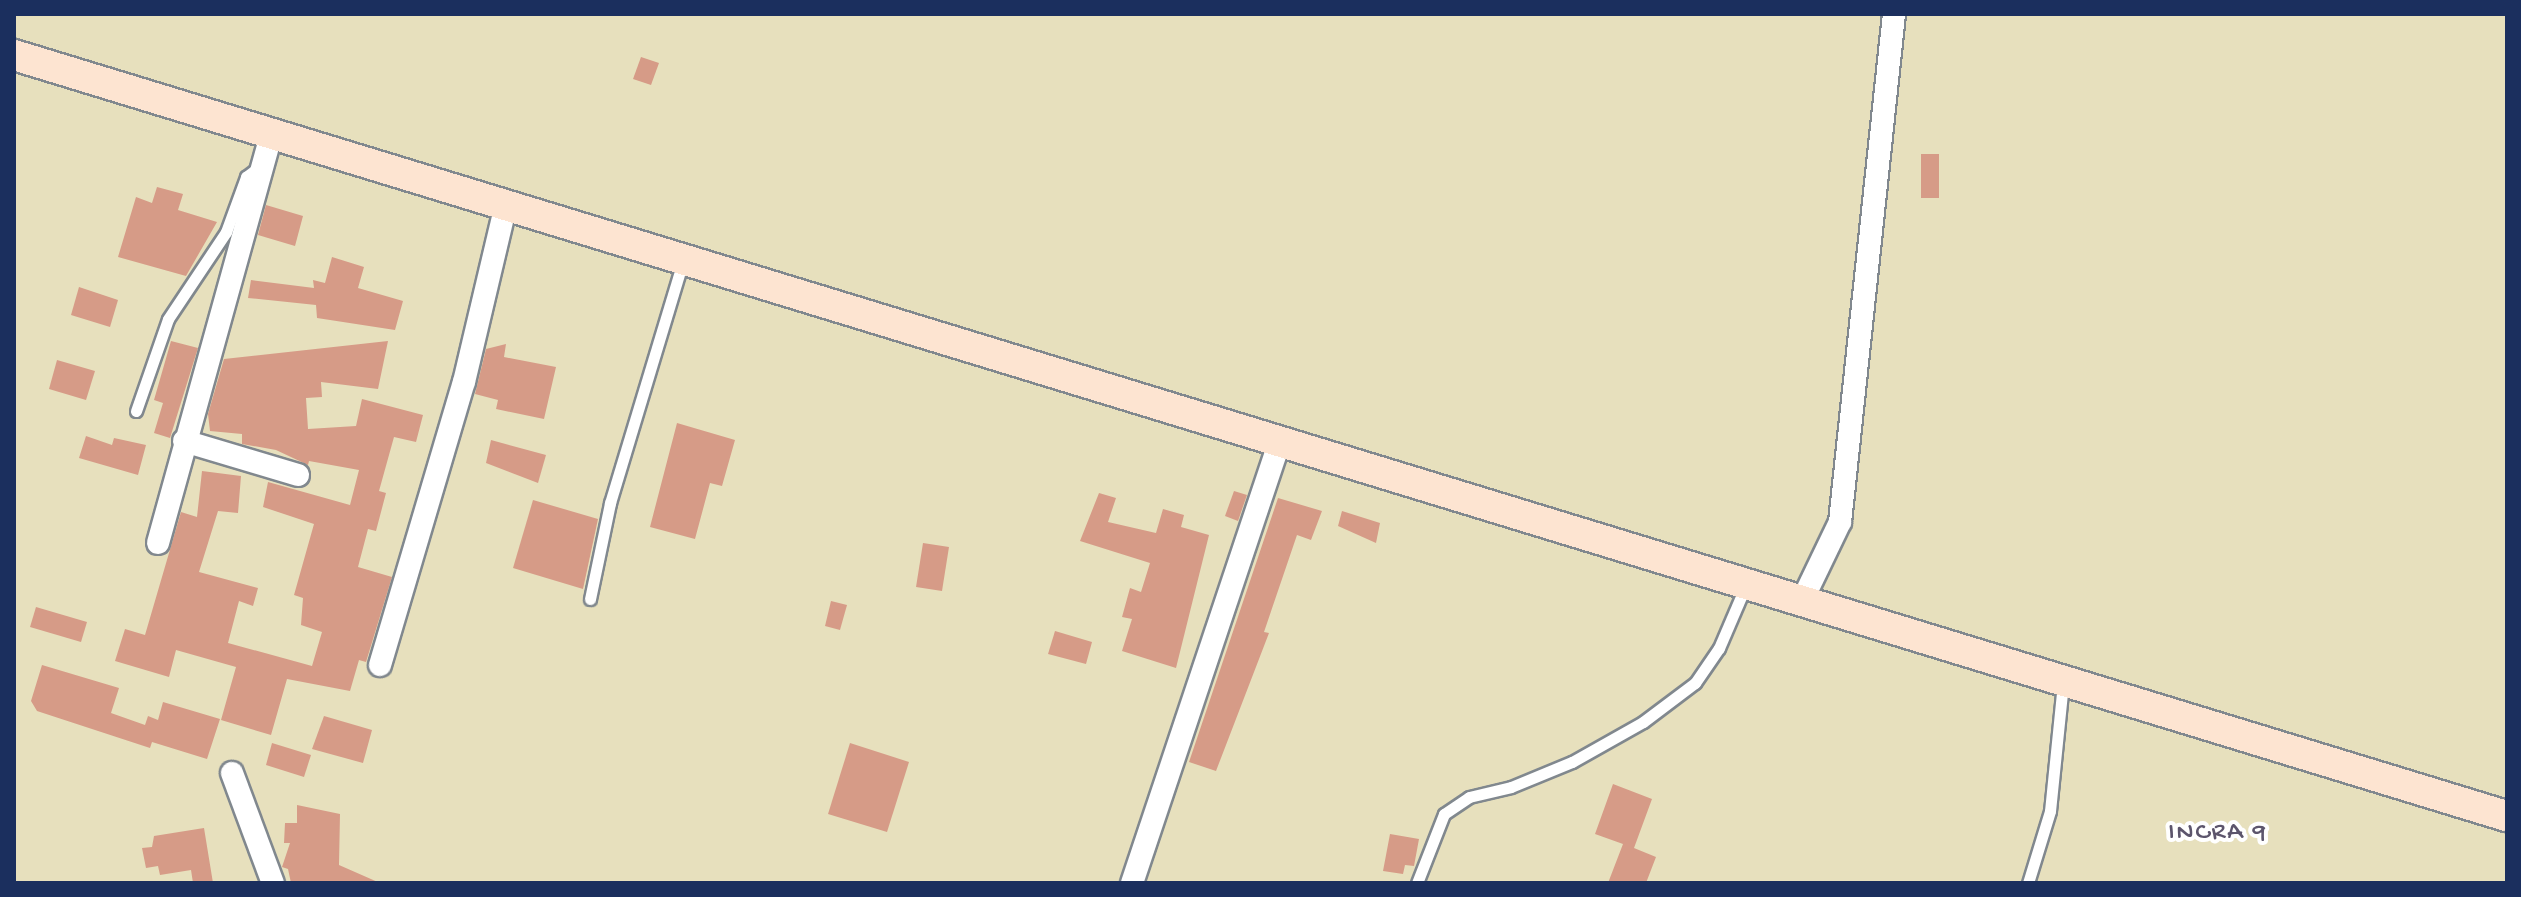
<!DOCTYPE html>
<style>
body{margin:0}
#map{position:relative;width:2521px;height:897px;overflow:hidden;background:#e7e0bd;font-family:"Gochi Hand",sans-serif}
div>[style]{position:absolute}
.building>*{inset:0;background:#d69b87}
.roads{filter:drop-shadow(2px 0 #81888e) drop-shadow(-2px 0 #81888e) drop-shadow(0 2px #81888e) drop-shadow(0 -2px #81888e)}
.lane>*{height:11px;margin:-5.5px;padding:0 5.5px;transform-origin:5.5px;border-radius:5.5px;background:#fff}
.street>*{height:22px;margin:-11px;padding:0 11px;transform-origin:11px;border-radius:11px;background:#fff}
.secondary>*{height:30px;margin:-15px;padding:0 15px;transform-origin:15px;border-radius:15px;background:#fde4d1}
span{translate:-50% -50%;white-space:nowrap;text-align:center;line-height:1.15;-webkit-text-stroke:8px #fff;paint-order:stroke}
.neighbourhood-label{font-size:26px;color:#5c556c;letter-spacing:2px}
.frame{position:absolute;inset:0;border:16px solid #1b2f5e;pointer-events:none}
</style>
<div id="map">
<div class="building">
<i style="clip-path:polygon(641px 57px,659px 63px,651px 85px,633px 79px)"></i>
<i style="clip-path:polygon(1921px 154px,1939px 154px,1939px 198px,1921px 198px)"></i>
<i style="clip-path:polygon(157px 187px,183px 194px,178px 210px,217px 222px,186px 276px,118px 257px,136px 197px,152px 203px)"></i>
<i style="clip-path:polygon(266px 205px,303px 216px,295px 246px,258px 235px)"></i>
<i style="clip-path:polygon(332px 257px,364px 267px,358px 288px,403px 301px,395px 330px,317px 318px,316px 305px,248px 298px,251px 280px,314px 288px,313px 280px,325px 283px)"></i>
<i style="clip-path:polygon(79px 287px,118px 300px,110px 327px,71px 315px)"></i>
<i style="clip-path:polygon(171px 341px,198px 348px,170px 438px,154px 433px,163px 403px,154px 400px)"></i>
<i style="clip-path:polygon(388px 341px,378px 389px,321px 382px,322px 397px,306px 398px,308px 429px,356px 426px,362px 399px,423px 415px,416px 442px,394px 437px,379px 491px,386px 493px,376px 531px,368px 529px,358px 567px,392px 577px,366px 662px,359px 660px,350px 691px,287px 679px,271px 735px,221px 720px,236px 667px,176px 650px,169px 677px,115px 661px,125px 629px,145px 635px,181px 512px,197px 517px,202px 471px,241px 476px,238px 513px,218px 511px,199px 572px,258px 588px,253px 606px,239px 601px,228px 643px,312px 666px,322px 632px,301px 625px,303px 598px,294px 595px,314px 524px,263px 507px,268px 482px,350px 505px,359px 470px,309px 461px,308px 465px,276px 450px,242px 444px,242px 434px,210px 431px,208px 414px,224px 359px)"></i>
<i style="clip-path:polygon(506px 344px,504px 357px,556px 367px,544px 419px,496px 409px,498px 400px,475px 394px,486px 349px)"></i>
<i style="clip-path:polygon(57px 360px,95px 371px,86px 400px,49px 389px)"></i>
<i style="clip-path:polygon(677px 423px,735px 440px,722px 486px,710px 483px,695px 539px,650px 527px)"></i>
<i style="clip-path:polygon(86px 436px,112px 445px,114px 438px,146px 445px,138px 475px,79px 458px)"></i>
<i style="clip-path:polygon(491px 440px,546px 455px,538px 483px,486px 463px)"></i>
<i style="clip-path:polygon(1234px 491px,1247px 495px,1238px 521px,1225px 516px)"></i>
<i style="clip-path:polygon(1099px 493px,1116px 498px,1108px 522px,1156px 533px,1163px 509px,1184px 515px,1181px 527px,1209px 535px,1176px 668px,1122px 651px,1132px 619px,1122px 617px,1130px 588px,1141px 592px,1150px 563px,1080px 541px)"></i>
<i style="clip-path:polygon(1278px 498px,1322px 511px,1311px 540px,1297px 535px,1264px 632px,1269px 633px,1216px 771px,1189px 762px)"></i>
<i style="clip-path:polygon(533px 500px,598px 519px,583px 589px,513px 568px)"></i>
<i style="clip-path:polygon(1342px 511px,1380px 523px,1376px 543px,1338px 526px)"></i>
<i style="clip-path:polygon(923px 543px,949px 547px,942px 591px,916px 587px)"></i>
<i style="clip-path:polygon(831px 601px,847px 605px,840px 630px,825px 626px)"></i>
<i style="clip-path:polygon(36px 607px,87px 622px,81px 642px,30px 627px)"></i>
<i style="clip-path:polygon(1055px 631px,1092px 642px,1086px 664px,1048px 654px)"></i>
<i style="clip-path:polygon(42px 665px,119px 688px,111px 713px,145px 725px,148px 716px,158px 720px,163px 702px,220px 719px,207px 759px,152px 742px,150px 748px,37px 711px,31px 701px)"></i>
<i style="clip-path:polygon(324px 716px,372px 730px,363px 763px,312px 749px)"></i>
<i style="clip-path:polygon(272px 743px,311px 755px,304px 777px,266px 765px)"></i>
<i style="clip-path:polygon(850px 743px,909px 762px,887px 832px,828px 814px)"></i>
<i style="clip-path:polygon(1613px 784px,1652px 799px,1634px 848px,1656px 857px,1646px 883px,1608px 883px,1623px 844px,1595px 834px)"></i>
<i style="clip-path:polygon(297px 805px,340px 814px,339px 865px,380px 883px,291px 883px,288px 869px,282px 867px,290px 843px,284px 843px,285px 823px,297px 823px)"></i>
<i style="clip-path:polygon(204px 828px,213px 883px,193px 883px,191px 870px,160px 875px,158px 866px,146px 868px,142px 848px,152px 847px,154px 836px)"></i>
<i style="clip-path:polygon(1390px 834px,1419px 839px,1414px 866px,1405px 865px,1403px 874px,1383px 871px)"></i>
</div>
<div class="roads">
<div class="lane">
<i style="left:136px;top:411px;width:97px;rotate:-70.8deg"></i>
<i style="left:168px;top:319px;width:105px;rotate:-56.3deg"></i>
<i style="left:226px;top:232px;width:59px;rotate:-70deg"></i>
<i style="left:246px;top:177px;width:15px;rotate:-37deg"></i>
<i style="left:590px;top:599px;width:98px;rotate:-78.2deg"></i>
<i style="left:610px;top:503px;width:253px;rotate:-73.2deg"></i>
<i style="left:1417px;top:883px;width:74px;rotate:-68.6deg"></i>
<i style="left:1444px;top:814px;width:30px;rotate:-34deg"></i>
<i style="left:1469px;top:797px;width:43px;rotate:-13.4deg"></i>
<i style="left:1511px;top:787px;width:66px;rotate:-22.3deg"></i>
<i style="left:1572px;top:762px;width:81px;rotate:-29.4deg"></i>
<i style="left:1643px;top:722px;width:65px;rotate:-36.9deg"></i>
<i style="left:1695px;top:683px;width:42px;rotate:-55.6deg"></i>
<i style="left:1719px;top:648px;width:69px;rotate:-66.8deg"></i>
<i style="left:2028px;top:883px;width:75px;rotate:-73deg"></i>
<i style="left:2050px;top:811px;width:128px;rotate:-84.2deg"></i>
</div>
<div class="street">
<i style="left:184px;top:441px;width:119px;rotate:16.6deg"></i>
<i style="left:158px;top:543px;width:427px;rotate:-74.5deg"></i>
<i style="left:1801px;top:603px;width:90px;rotate:-64.3deg"></i>
<i style="left:1840px;top:522px;width:511px;rotate:-83.93deg"></i>
<i style="left:380px;top:665px;width:295px;rotate:-73.5deg"></i>
<i style="left:464px;top:382px;width:183px;rotate:-76.7deg"></i>
<i style="left:232px;top:773px;width:117px;rotate:69.6deg"></i>
<i style="left:1132px;top:883px;width:469px;rotate:-71.5deg"></i>
</div>
<div class="secondary">
<i style="left:14px;top:55px;width:2607px;rotate:16.98deg"></i>
</div>
</div>
<div class="neighbourhood-label">
<span style="left:2218px;top:834px">INCRA 9</span>
</div>
<div class="frame"></div>
</div>
